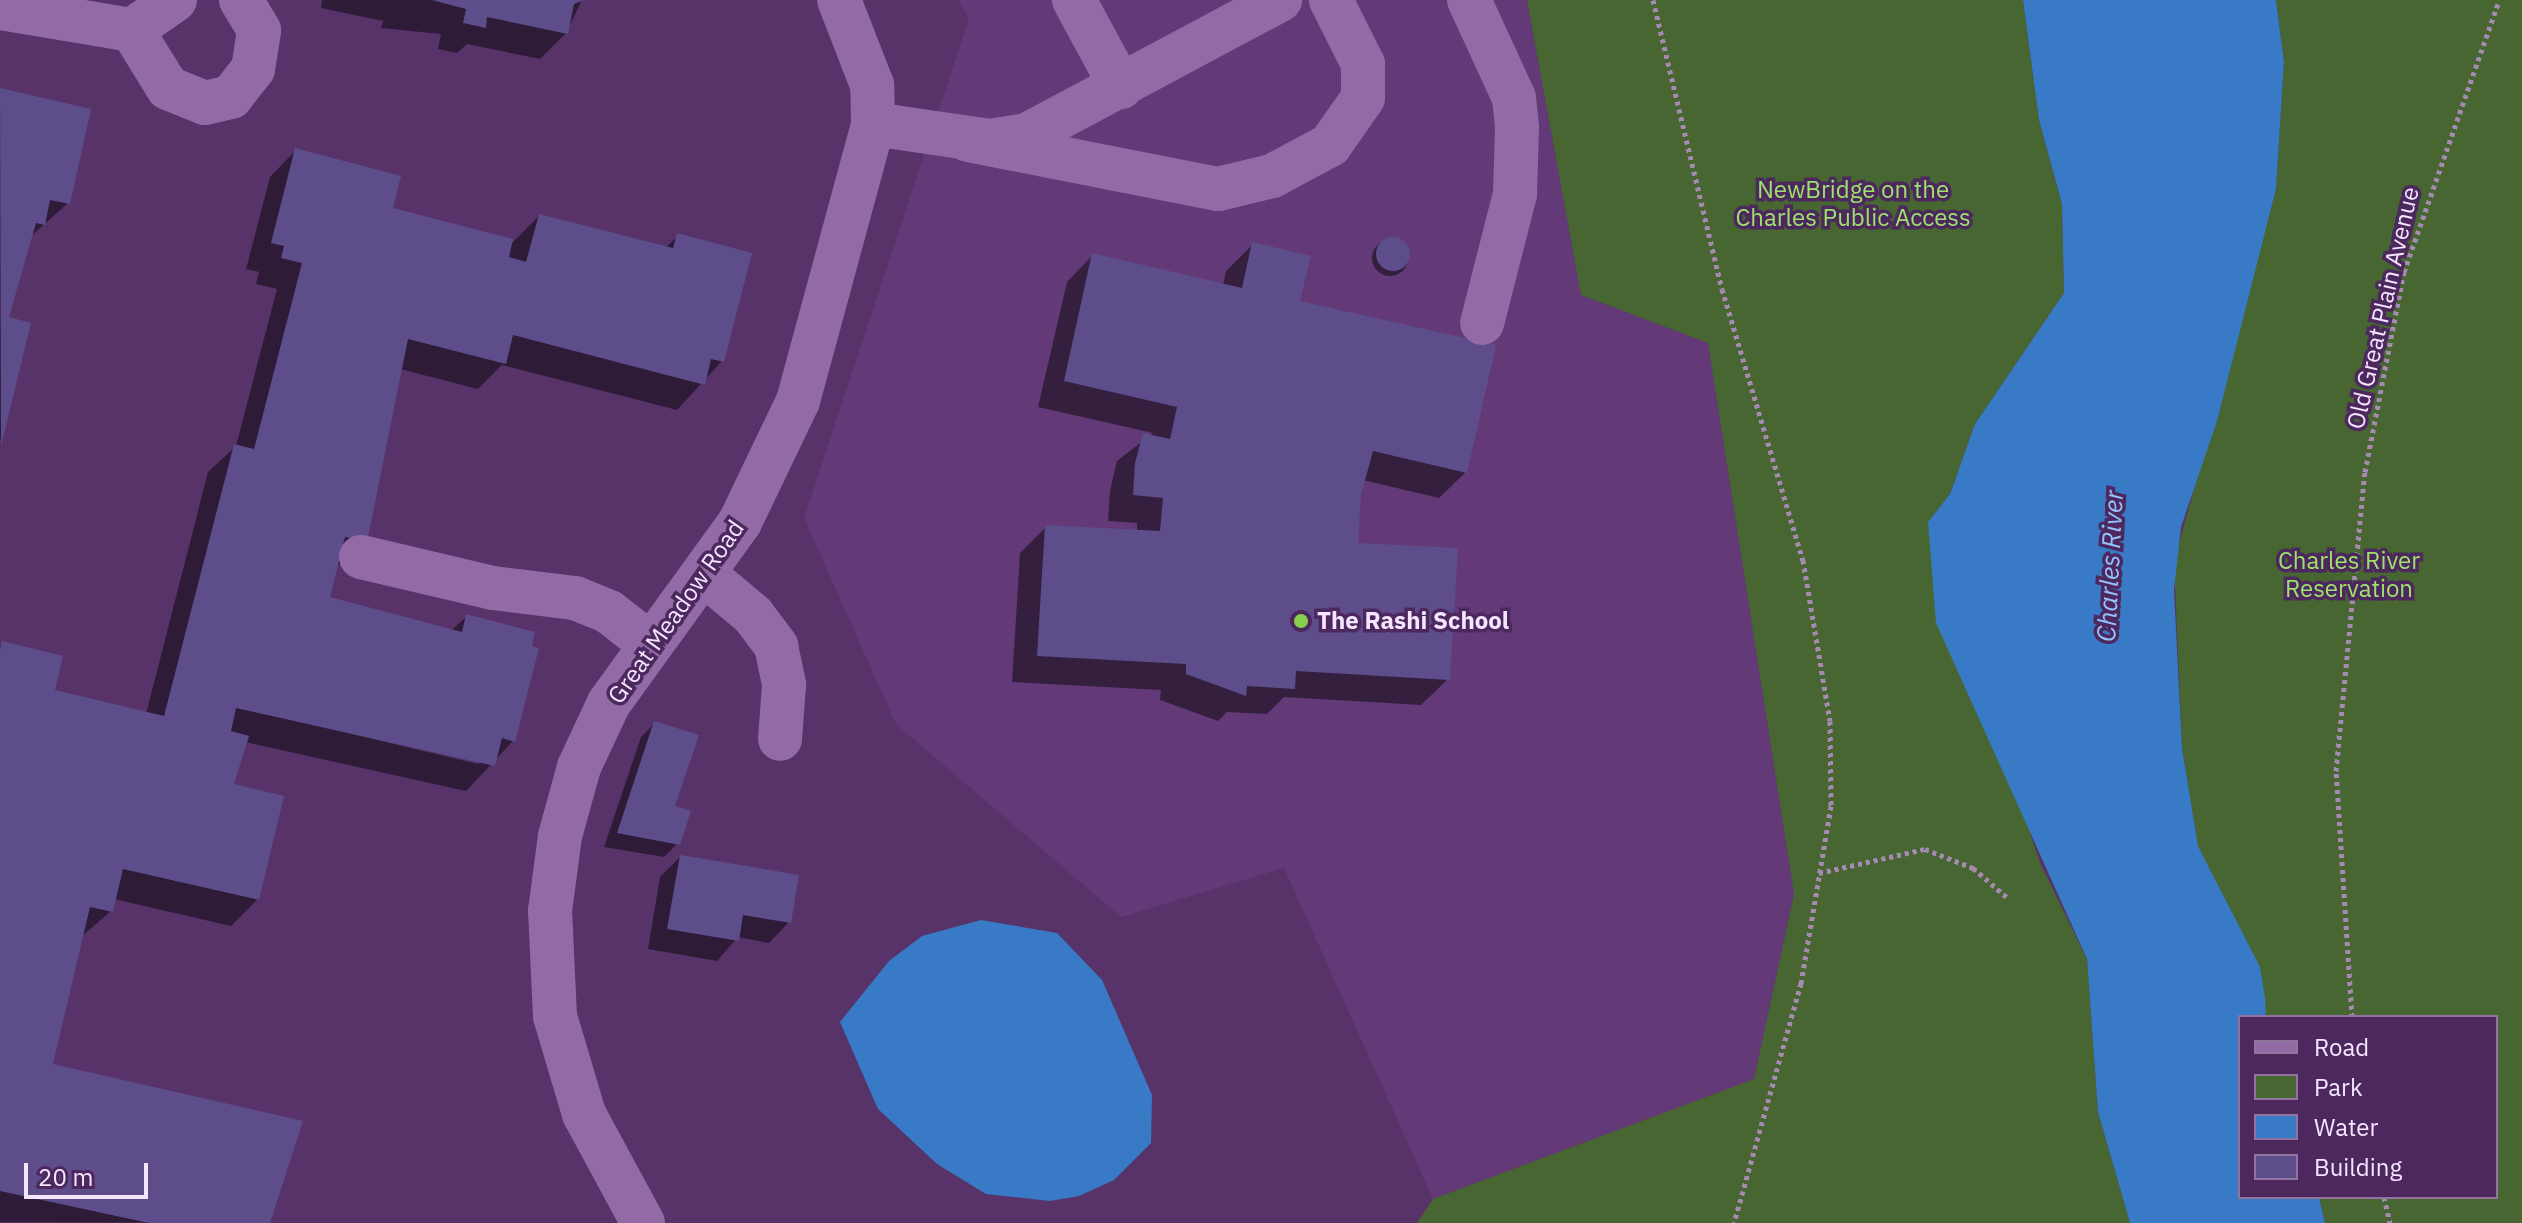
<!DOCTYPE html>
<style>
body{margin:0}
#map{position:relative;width:2522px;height:1223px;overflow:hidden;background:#573369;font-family:"IBM Plex Sans",sans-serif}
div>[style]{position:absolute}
.built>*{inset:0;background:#633a77}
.green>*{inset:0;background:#476631}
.water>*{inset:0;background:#387ac5}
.shadow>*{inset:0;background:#0007}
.round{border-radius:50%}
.building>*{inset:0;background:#5d4e8b}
.path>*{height:5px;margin-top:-2.5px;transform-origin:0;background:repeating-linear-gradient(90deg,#a58bb3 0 4px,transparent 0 8px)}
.minor>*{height:44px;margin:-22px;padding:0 22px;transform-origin:22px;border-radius:22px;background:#926ba6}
.dots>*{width:22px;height:22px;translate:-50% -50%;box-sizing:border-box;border:4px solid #4c285e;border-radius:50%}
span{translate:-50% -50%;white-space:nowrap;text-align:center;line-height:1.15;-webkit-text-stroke:7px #4c285e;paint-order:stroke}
.park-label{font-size:24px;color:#9ee16c}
.street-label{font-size:24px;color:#f5e5ff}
.poi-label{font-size:24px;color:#f5e5ff;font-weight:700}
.left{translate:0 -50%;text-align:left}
.water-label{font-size:26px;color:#91c2fc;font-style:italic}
.legend{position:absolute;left:2238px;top:1015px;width:260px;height:184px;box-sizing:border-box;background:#4c285e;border:2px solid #90749e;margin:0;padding:10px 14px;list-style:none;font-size:24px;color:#f5e5ff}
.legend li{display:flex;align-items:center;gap:16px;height:40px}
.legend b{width:40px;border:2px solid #90749e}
.scale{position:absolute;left:24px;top:1163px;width:124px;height:36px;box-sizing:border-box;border:4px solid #f5e5ff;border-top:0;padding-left:10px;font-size:24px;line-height:28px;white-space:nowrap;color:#f5e5ff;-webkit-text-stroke:6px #4c285e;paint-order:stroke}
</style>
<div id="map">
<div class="built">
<i style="clip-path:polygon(958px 0,1527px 0,1581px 295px,1708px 343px,1794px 894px,1754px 1079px,1433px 1199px,1284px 868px,1121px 917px,896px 724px,804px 518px,969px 19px)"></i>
</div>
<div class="green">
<i style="clip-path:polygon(1527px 0,2023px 0,2039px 120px,2062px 204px,2064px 293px,1975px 424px,1950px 494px,1928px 522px,2040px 863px,2087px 959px,2098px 1112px,2130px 1223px,1417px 1223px,1433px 1199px,1754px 1079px,1794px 894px,1708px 343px,1581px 295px)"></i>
<i style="clip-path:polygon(2276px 0,2522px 0,2522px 1223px,2325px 1223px,2319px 1197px,2496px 1197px,2496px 1017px,2266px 1017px,2259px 967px,2198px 846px,2182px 748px,2174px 562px,2276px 189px,2284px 62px)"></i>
</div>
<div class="water">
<i style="clip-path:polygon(2023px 0,2276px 0,2284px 62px,2276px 189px,2217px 421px,2181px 527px,2174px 590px,2182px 748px,2198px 846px,2260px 967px,2265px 998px,2266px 1017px,2240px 1017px,2240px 1197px,2319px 1197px,2325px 1223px,2130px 1223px,2098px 1112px,2087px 959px,1936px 623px,1928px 522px,1950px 494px,1975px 424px,2064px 293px,2062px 204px,2039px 120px)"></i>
<i style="clip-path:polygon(981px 920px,1057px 933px,1102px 980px,1152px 1095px,1151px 1143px,1114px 1180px,1079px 1196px,1050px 1201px,986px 1194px,937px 1164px,878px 1109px,840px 1022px,889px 961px,922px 936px)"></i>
</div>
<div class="shadow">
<i style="clip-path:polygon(322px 0,582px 0,566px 33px,540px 59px,467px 44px,457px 53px,438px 49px,441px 34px,381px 28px,383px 21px,321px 8px)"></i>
<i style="clip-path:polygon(0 90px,89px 110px,68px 203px,30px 237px,7px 318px,28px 325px,0 442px)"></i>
<i style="clip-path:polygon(evenodd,296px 150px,391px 209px,509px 246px,539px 216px,665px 248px,678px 236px,722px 361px,677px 410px,502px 365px,478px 389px,400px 369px,365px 541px,336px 567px,327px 599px,451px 631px,467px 616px,513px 741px,466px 791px,245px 742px,232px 786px,258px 899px,231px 926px,114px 899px,111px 911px,81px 937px,51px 1065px,300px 1123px,268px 1223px,0 1222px,0 646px,53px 691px,146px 714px,208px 472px,236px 446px,277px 289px,256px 284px,259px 272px,246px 269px,270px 177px,296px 150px,227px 704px,482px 761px,478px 764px,227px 704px)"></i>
<i class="round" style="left:1372px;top:240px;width:36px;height:36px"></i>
<i style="clip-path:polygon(1253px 244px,1298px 302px,1466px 472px,1439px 498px,1363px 480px,1359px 495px,1356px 545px,1448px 679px,1421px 705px,1284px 697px,1267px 714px,1227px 712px,1218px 721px,1160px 700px,1161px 690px,1012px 682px,1020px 553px,1046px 527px,1137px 532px,1137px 523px,1108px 521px,1110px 491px,1117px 461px,1153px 433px,1038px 407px,1067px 282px,1093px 255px,1223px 285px,1226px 271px)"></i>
<i style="clip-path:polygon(655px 723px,678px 843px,664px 857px,604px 847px,641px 737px)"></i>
<i style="clip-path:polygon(680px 857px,789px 922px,769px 943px,738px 937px,717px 961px,648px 949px,660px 877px)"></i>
</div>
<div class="building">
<i style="clip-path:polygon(432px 0,584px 0,574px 4px,568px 34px,487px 17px,486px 28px,463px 23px,466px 9px)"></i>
<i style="clip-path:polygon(0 88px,91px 109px,70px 204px,50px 200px,45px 225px,36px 223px,9px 317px,31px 323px,1px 446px)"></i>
<i style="clip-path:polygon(295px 148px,401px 176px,393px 208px,513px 239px,509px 257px,526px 262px,539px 214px,673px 248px,677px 233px,752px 253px,724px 362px,711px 359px,705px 385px,513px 335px,506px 364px,408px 339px,367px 542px,345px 537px,330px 597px,462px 632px,466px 614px,535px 632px,532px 646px,539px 648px,515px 742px,502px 738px,495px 766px,236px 708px,231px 731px,249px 736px,234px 784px,284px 796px,259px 900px,123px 869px,113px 912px,90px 907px,53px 1064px,303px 1121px,270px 1223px,149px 1223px,0 1191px,0 650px,2px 641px,63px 656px,55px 690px,164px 716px,234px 444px,254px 449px,302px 263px,281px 258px,284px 246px,271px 243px)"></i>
<i class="round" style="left:1376px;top:237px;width:34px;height:34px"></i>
<i style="clip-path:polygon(1252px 242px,1311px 256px,1300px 301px,1496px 345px,1467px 473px,1373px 451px,1361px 495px,1358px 543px,1458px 548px,1450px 680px,1296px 671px,1295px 689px,1247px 686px,1246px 696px,1186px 674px,1186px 664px,1037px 656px,1045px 525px,1160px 531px,1163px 498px,1133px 495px,1135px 463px,1143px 433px,1170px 439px,1177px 407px,1064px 381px,1092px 253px,1242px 288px)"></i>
<i style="clip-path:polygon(654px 721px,699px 735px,675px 806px,691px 811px,680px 845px,617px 833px)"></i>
<i style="clip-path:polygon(680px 855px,799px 875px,791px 923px,743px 915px,739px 941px,667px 929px)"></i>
</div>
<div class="path">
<i style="left:1653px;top:0;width:297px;rotate:76.6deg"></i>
<i style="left:1722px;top:289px;width:283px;rotate:73.4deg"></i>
<i style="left:1803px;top:560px;width:163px;rotate:80.5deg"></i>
<i style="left:1830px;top:721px;width:85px;rotate:89.3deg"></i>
<i style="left:1831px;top:806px;width:180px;rotate:99.6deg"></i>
<i style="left:1801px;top:983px;width:249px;rotate:105.6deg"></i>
<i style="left:1819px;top:873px;width:109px;rotate:-12.8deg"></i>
<i style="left:1925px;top:849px;width:52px;rotate:21.6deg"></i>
<i style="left:1973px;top:868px;width:48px;rotate:40.7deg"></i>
<i style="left:2352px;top:1017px;width:247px;rotate:-93.7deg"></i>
<i style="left:2336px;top:771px;width:300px;rotate:-84.5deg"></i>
<i style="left:2365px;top:472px;width:204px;rotate:-79deg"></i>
<i style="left:2404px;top:272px;width:288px;rotate:-70.7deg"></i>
<i style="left:2384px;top:1197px;width:27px;rotate:77deg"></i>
</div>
<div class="minor">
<i style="left:175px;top:0;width:52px;rotate:145.1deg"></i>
<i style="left:132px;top:30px;width:68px;rotate:58.2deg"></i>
<i style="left:168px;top:88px;width:40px;rotate:22deg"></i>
<i style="left:205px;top:103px;width:27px;rotate:-13deg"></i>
<i style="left:231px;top:97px;width:36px;rotate:-52deg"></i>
<i style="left:253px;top:69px;width:39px;rotate:-81deg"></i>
<i style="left:259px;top:30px;width:35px;rotate:-121deg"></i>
<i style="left:1074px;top:0;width:99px;rotate:61.6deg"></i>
<i style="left:1469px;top:0;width:108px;rotate:65.3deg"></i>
<i style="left:1514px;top:98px;width:30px;rotate:84deg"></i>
<i style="left:1517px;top:128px;width:66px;rotate:91.7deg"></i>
<i style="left:1515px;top:194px;width:133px;rotate:104.3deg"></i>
<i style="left:0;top:8px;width:134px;rotate:9.5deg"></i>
<i style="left:873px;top:124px;width:117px;rotate:8.3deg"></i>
<i style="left:989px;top:141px;width:38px;rotate:-9deg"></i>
<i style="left:1027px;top:135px;width:287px;rotate:-28.1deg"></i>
<i style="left:968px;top:140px;width:255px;rotate:11.1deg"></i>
<i style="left:1218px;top:189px;width:56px;rotate:-13.5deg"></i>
<i style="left:1272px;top:176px;width:66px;rotate:-28.1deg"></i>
<i style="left:1330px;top:145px;width:57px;rotate:-54.9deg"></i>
<i style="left:1363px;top:98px;width:34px;rotate:-90deg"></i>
<i style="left:1363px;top:64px;width:72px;rotate:-116.6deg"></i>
<i style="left:361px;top:557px;width:136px;rotate:13.2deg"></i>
<i style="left:493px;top:588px;width:83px;rotate:7deg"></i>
<i style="left:575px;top:598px;width:37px;rotate:22deg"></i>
<i style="left:609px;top:612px;width:51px;rotate:37.8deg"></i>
<i style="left:704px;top:574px;width:64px;rotate:39.9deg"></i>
<i style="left:753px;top:615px;width:39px;rotate:53deg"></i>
<i style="left:776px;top:646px;width:40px;rotate:78deg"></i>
<i style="left:784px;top:685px;width:54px;rotate:94.2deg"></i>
<i style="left:643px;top:1223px;width:124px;rotate:-118.4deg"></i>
<i style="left:584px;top:1114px;width:102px;rotate:-106.5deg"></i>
<i style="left:555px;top:1016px;width:105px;rotate:-92.7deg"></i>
<i style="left:550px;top:911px;width:76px;rotate:-82.4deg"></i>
<i style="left:560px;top:836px;width:72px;rotate:-74.6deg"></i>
<i style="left:579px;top:767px;width:71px;rotate:-64.9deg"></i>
<i style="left:609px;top:703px;width:223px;rotate:-54.1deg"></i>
<i style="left:740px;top:522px;width:134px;rotate:-64.4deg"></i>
<i style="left:798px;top:401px;width:287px;rotate:-74.8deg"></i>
<i style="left:873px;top:124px;width:39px;rotate:-91deg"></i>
<i style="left:872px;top:85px;width:91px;rotate:-111.2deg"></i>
</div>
<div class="dots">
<i style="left:1301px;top:621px;background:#87cf4b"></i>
</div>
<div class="park-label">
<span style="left:1853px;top:204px">NewBridge on the<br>Charles Public Access</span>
<span style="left:2349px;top:575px">Charles River<br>Reservation</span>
</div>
<div class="street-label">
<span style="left:2383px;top:308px;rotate:-77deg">Old Great Plain Avenue</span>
<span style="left:676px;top:612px;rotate:-55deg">Great Meadow Road</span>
</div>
<div class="poi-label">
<span class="left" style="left:1317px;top:621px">The Rashi School</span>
</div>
<div class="water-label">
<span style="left:2110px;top:566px;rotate:-87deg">Charles River</span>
</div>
<ul class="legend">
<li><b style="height:10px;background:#926ba6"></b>Road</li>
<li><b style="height:22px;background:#476631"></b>Park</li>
<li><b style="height:22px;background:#387ac5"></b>Water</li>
<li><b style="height:22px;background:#5d4e8b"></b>Building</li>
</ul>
<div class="scale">20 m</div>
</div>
